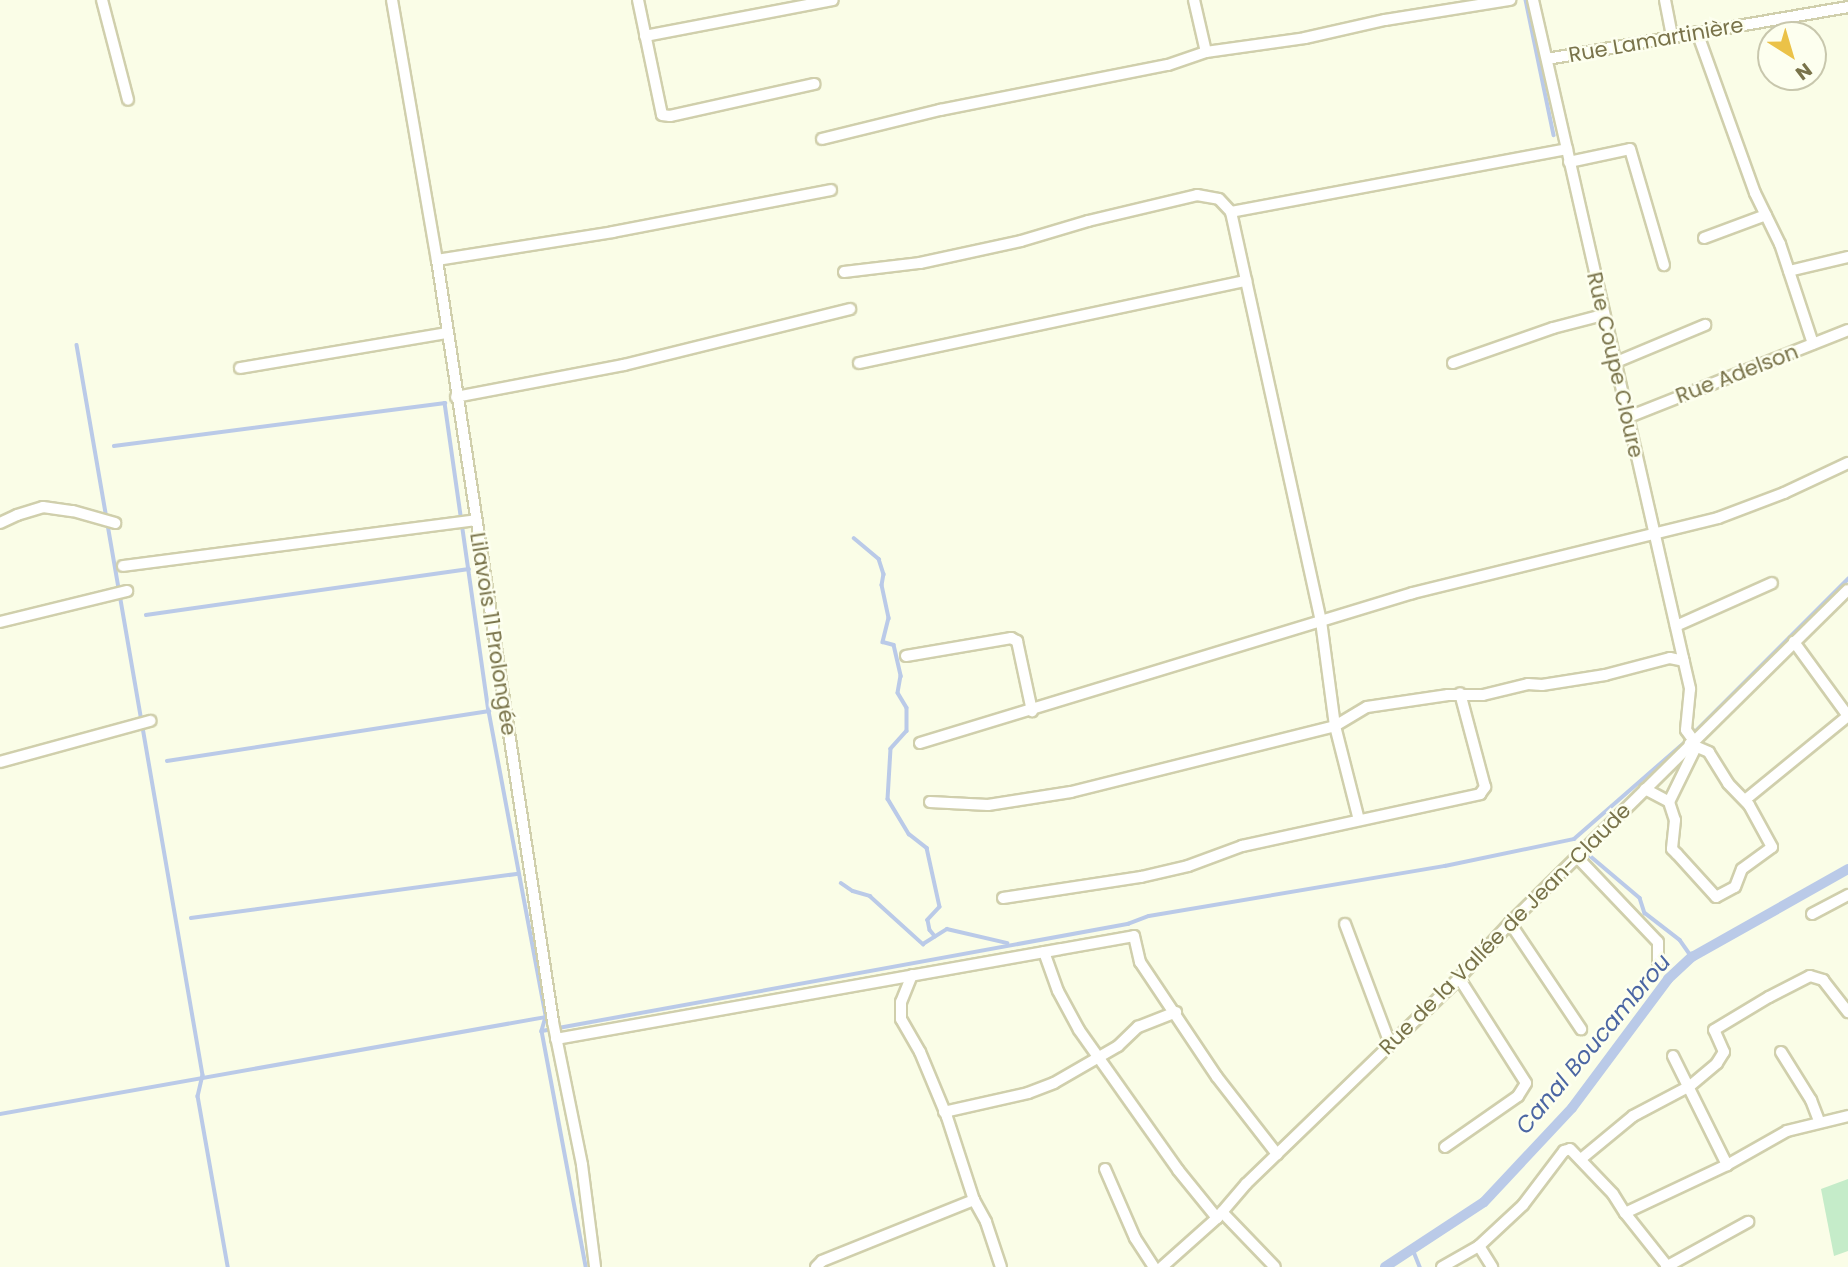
<!DOCTYPE html>
<meta charset="utf-8">
<style>
body{margin:0}
#map{position:relative;width:1848px;height:1267px;overflow:hidden;background:#fafde7;font-family:Poppins,sans-serif}
div>[style]{position:absolute}
.green>*{inset:0;background:#c5ecc9}
.stream>*{height:3.5px;margin:-1.75px;padding:0 1.75px;transform-origin:1.75px;border-radius:1.75px;background:#bacae8}
.canal>*{height:10px;margin:-5px;padding:0 5px;transform-origin:5px;border-radius:5px;background:#bacae8}
.roads{filter:drop-shadow(2px 0 #d0cfac) drop-shadow(-2px 0 #d0cfac) drop-shadow(0 2px #d0cfac) drop-shadow(0 -2px #d0cfac)}
.street>*{height:10px;margin:-5px;padding:0 5px;transform-origin:5px;border-radius:5px;background:#fff}
span{translate:-50% -50%;white-space:nowrap;text-align:center;line-height:1.15;-webkit-text-stroke:5px #fdffef;paint-order:stroke}
.street-label{font-size:21px;color:#79734a}
.water-label{font-size:23px;color:#4b66a3;font-style:italic}
.north{position:absolute;left:1757px;top:21px;width:70px;height:70px;box-sizing:border-box;background:#fdffef;border:2px solid #c8c7ad;border-radius:50%;rotate:143deg;font-size:19px;font-weight:700;line-height:28px;text-align:center;color:#79734a}
.north::after{content:'';display:block;margin:auto;width:24px;height:32px;background:#ebc248;clip-path:polygon(50% 0,100% 100%,50% 72%,0 100%)}
</style>
<div id="map">
<div class="green">
<i style="clip-path:polygon(1848px 1179px,1848px 1251px,1834px 1256px,1821px 1189px)"></i>
</div>
<div class="stream">
<i style="left:1526px;top:0;width:138px;rotate:78.3deg"></i>
<i style="left:77px;top:345px;width:741px;rotate:80.21deg"></i>
<i style="left:203px;top:1075px;width:22px;rotate:103deg"></i>
<i style="left:198px;top:1096px;width:174px;rotate:80deg"></i>
<i style="left:114px;top:446px;width:334px;rotate:-7.4deg"></i>
<i style="left:445px;top:403px;width:311px;rotate:81.9deg"></i>
<i style="left:489px;top:711px;width:311px;rotate:79.4deg"></i>
<i style="left:546px;top:1017px;width:15px;rotate:106deg"></i>
<i style="left:542px;top:1031px;width:240px;rotate:79.4deg"></i>
<i style="left:854px;top:538px;width:33px;rotate:40deg"></i>
<i style="left:879px;top:559px;width:16px;rotate:72deg"></i>
<i style="left:884px;top:574px;width:11px;rotate:100deg"></i>
<i style="left:882px;top:585px;width:34px;rotate:78deg"></i>
<i style="left:889px;top:618px;width:25px;rotate:104deg"></i>
<i style="left:883px;top:642px;width:11px;rotate:15deg"></i>
<i style="left:894px;top:645px;width:32px;rotate:77deg"></i>
<i style="left:901px;top:676px;width:17px;rotate:100deg"></i>
<i style="left:898px;top:693px;width:17px;rotate:59deg"></i>
<i style="left:907px;top:708px;width:23px;rotate:90deg"></i>
<i style="left:907px;top:731px;width:24px;rotate:132deg"></i>
<i style="left:891px;top:749px;width:50px;rotate:93.4deg"></i>
<i style="left:888px;top:799px;width:41px;rotate:59deg"></i>
<i style="left:909px;top:834px;width:23px;rotate:38deg"></i>
<i style="left:927px;top:848px;width:60px;rotate:77.6deg"></i>
<i style="left:940px;top:907px;width:18px;rotate:133deg"></i>
<i style="left:928px;top:920px;width:10px;rotate:79deg"></i>
<i style="left:930px;top:930px;width:8px;rotate:50deg"></i>
<i style="left:146px;top:615px;width:326px;rotate:-8.1deg"></i>
<i style="left:167px;top:761px;width:326px;rotate:-8.8deg"></i>
<i style="left:1588px;top:854px;width:68px;rotate:40.2deg"></i>
<i style="left:1640px;top:898px;width:16px;rotate:72deg"></i>
<i style="left:1645px;top:913px;width:44px;rotate:37.6deg"></i>
<i style="left:1680px;top:940px;width:21px;rotate:55deg"></i>
<i style="left:841px;top:883px;width:14px;rotate:34deg"></i>
<i style="left:853px;top:891px;width:18px;rotate:16deg"></i>
<i style="left:870px;top:896px;width:72px;rotate:42.2deg"></i>
<i style="left:923px;top:944px;width:28px;rotate:-32deg"></i>
<i style="left:947px;top:929px;width:62px;rotate:13.1deg"></i>
<i style="left:191px;top:918px;width:330px;rotate:-7.7deg"></i>
<i style="left:542px;top:1031px;width:596px;rotate:-10.35deg"></i>
<i style="left:1128px;top:924px;width:22px;rotate:-21deg"></i>
<i style="left:1149px;top:916px;width:300px;rotate:-9.6deg"></i>
<i style="left:1445px;top:866px;width:132px;rotate:-11.8deg"></i>
<i style="left:1574px;top:839px;width:147px;rotate:-41.1deg"></i>
<i style="left:1685px;top:742px;width:231px;rotate:-45deg"></i>
<i style="left:0;top:1114px;width:555px;rotate:-10.07deg"></i>
<i style="left:1412px;top:1247px;width:22px;rotate:68deg"></i>
</div>
<div class="canal">
<i style="left:1385px;top:1267px;width:118px;rotate:-33.3deg"></i>
<i style="left:1484px;top:1202px;width:129px;rotate:-46.9deg"></i>
<i style="left:1572px;top:1108px;width:161px;rotate:-53.3deg"></i>
<i style="left:1668px;top:979px;width:33px;rotate:-43deg"></i>
<i style="left:1692px;top:957px;width:179px;rotate:-29.4deg"></i>
</div>
<div class="roads">
<div class="street">
<i style="left:102px;top:0;width:103px;rotate:75.4deg"></i>
<i style="left:392px;top:0;width:264px;rotate:80.2deg"></i>
<i style="left:437px;top:260px;width:771px;rotate:81.34deg"></i>
<i style="left:553px;top:1022px;width:146px;rotate:78.5deg"></i>
<i style="left:582px;top:1165px;width:103px;rotate:82.7deg"></i>
<i style="left:638px;top:0;width:117px;rotate:78.2deg"></i>
<i style="left:662px;top:115px;width:8px;rotate:7deg"></i>
<i style="left:670px;top:116px;width:148px;rotate:-12.5deg"></i>
<i style="left:1194px;top:0;width:53px;rotate:77deg"></i>
<i style="left:1533px;top:0;width:675px;rotate:77.16deg"></i>
<i style="left:1683px;top:658px;width:32px;rotate:77deg"></i>
<i style="left:1690px;top:689px;width:41px;rotate:95.6deg"></i>
<i style="left:1686px;top:730px;width:14px;rotate:54deg"></i>
<i style="left:1665px;top:0;width:38px;rotate:79deg"></i>
<i style="left:1697px;top:32px;width:171px;rotate:70.2deg"></i>
<i style="left:1755px;top:193px;width:57px;rotate:63.9deg"></i>
<i style="left:1780px;top:244px;width:105px;rotate:71.7deg"></i>
<i style="left:645px;top:36px;width:191px;rotate:-10.8deg"></i>
<i style="left:1547px;top:59px;width:305px;rotate:-9.8deg"></i>
<i style="left:822px;top:139px;width:122px;rotate:-13.8deg"></i>
<i style="left:940px;top:110px;width:232px;rotate:-11.2deg"></i>
<i style="left:1168px;top:65px;width:40px;rotate:-18.9deg"></i>
<i style="left:1206px;top:52px;width:100px;rotate:-8deg"></i>
<i style="left:1305px;top:38px;width:82px;rotate:-12.7deg"></i>
<i style="left:1385px;top:20px;width:127px;rotate:-9.1deg"></i>
<i style="left:1569px;top:162px;width:62px;rotate:-12deg"></i>
<i style="left:1630px;top:149px;width:121px;rotate:73.7deg"></i>
<i style="left:1231px;top:212px;width:342px;rotate:-10.6deg"></i>
<i style="left:1704px;top:238px;width:66px;rotate:-20.4deg"></i>
<i style="left:437px;top:260px;width:178px;rotate:-9deg"></i>
<i style="left:613px;top:232px;width:222px;rotate:-10.9deg"></i>
<i style="left:1789px;top:271px;width:61px;rotate:-13.3deg"></i>
<i style="left:844px;top:272px;width:77px;rotate:-6.8deg"></i>
<i style="left:920px;top:263px;width:103px;rotate:-12.3deg"></i>
<i style="left:1021px;top:241px;width:70px;rotate:-16.6deg"></i>
<i style="left:1088px;top:221px;width:112px;rotate:-13.4deg"></i>
<i style="left:1197px;top:195px;width:22px;rotate:10deg"></i>
<i style="left:1219px;top:199px;width:18px;rotate:47deg"></i>
<i style="left:1231px;top:212px;width:419px;rotate:77.6deg"></i>
<i style="left:1321px;top:621px;width:106px;rotate:82.4deg"></i>
<i style="left:1335px;top:726px;width:97px;rotate:75.7deg"></i>
<i style="left:859px;top:363px;width:396px;rotate:-12deg"></i>
<i style="left:1453px;top:363px;width:106px;rotate:-19.3deg"></i>
<i style="left:1553px;top:328px;width:52px;rotate:-14.6deg"></i>
<i style="left:1614px;top:363px;width:99px;rotate:-22.7deg"></i>
<i style="left:240px;top:368px;width:210px;rotate:-9.6deg"></i>
<i style="left:456px;top:397px;width:171px;rotate:-10.8deg"></i>
<i style="left:624px;top:365px;width:233px;rotate:-13.9deg"></i>
<i style="left:1626px;top:418px;width:239px;rotate:-21.6deg"></i>
<i style="left:0;top:523px;width:19px;rotate:-25deg"></i>
<i style="left:17px;top:515px;width:27px;rotate:-17deg"></i>
<i style="left:43px;top:507px;width:30px;rotate:8deg"></i>
<i style="left:73px;top:511px;width:44px;rotate:15.9deg"></i>
<i style="left:123px;top:566px;width:355px;rotate:-7.4deg"></i>
<i style="left:0;top:622px;width:131px;rotate:-13.7deg"></i>
<i style="left:1676px;top:626px;width:105px;rotate:-24.1deg"></i>
<i style="left:906px;top:656px;width:107px;rotate:-9.7deg"></i>
<i style="left:1011px;top:638px;width:7px;rotate:27deg"></i>
<i style="left:1017px;top:641px;width:72px;rotate:77.9deg"></i>
<i style="left:920px;top:743px;width:515px;rotate:-16.92deg"></i>
<i style="left:1413px;top:593px;width:314px;rotate:-13.8deg"></i>
<i style="left:1718px;top:518px;width:71px;rotate:-20.7deg"></i>
<i style="left:1784px;top:493px;width:71px;rotate:-25.1deg"></i>
<i style="left:0;top:762px;width:156px;rotate:-15.3deg"></i>
<i style="left:1645px;top:789px;width:27px;rotate:28deg"></i>
<i style="left:1669px;top:802px;width:19px;rotate:72deg"></i>
<i style="left:1675px;top:820px;width:29px;rotate:96deg"></i>
<i style="left:1672px;top:849px;width:7px;rotate:45deg"></i>
<i style="left:1677px;top:854px;width:58px;rotate:47.8deg"></i>
<i style="left:1716px;top:897px;width:21px;rotate:-28deg"></i>
<i style="left:1735px;top:887px;width:19px;rotate:-69deg"></i>
<i style="left:1742px;top:869px;width:37px;rotate:-36deg"></i>
<i style="left:1772px;top:847px;width:48px;rotate:-118.7deg"></i>
<i style="left:1749px;top:805px;width:30px;rotate:-134deg"></i>
<i style="left:1728px;top:783px;width:36px;rotate:-122deg"></i>
<i style="left:1709px;top:752px;width:21px;rotate:-157deg"></i>
<i style="left:1745px;top:800px;width:133px;rotate:-39.2deg"></i>
<i style="left:1848px;top:716px;width:92px;rotate:-126.1deg"></i>
<i style="left:930px;top:802px;width:58px;rotate:3deg"></i>
<i style="left:988px;top:805px;width:84px;rotate:-8.9deg"></i>
<i style="left:1071px;top:792px;width:272px;rotate:-14deg"></i>
<i style="left:1335px;top:726px;width:37px;rotate:-31deg"></i>
<i style="left:1367px;top:707px;width:82px;rotate:-8.4deg"></i>
<i style="left:1448px;top:695px;width:35px"></i>
<i style="left:1483px;top:695px;width:46px;rotate:-13.7deg"></i>
<i style="left:1528px;top:684px;width:14px;rotate:4deg"></i>
<i style="left:1542px;top:685px;width:64px;rotate:-9deg"></i>
<i style="left:1605px;top:675px;width:67px;rotate:-14.7deg"></i>
<i style="left:1670px;top:658px;width:14px;rotate:12deg"></i>
<i style="left:1669px;top:802px;width:61px;rotate:-63.9deg"></i>
<i style="left:1577px;top:857px;width:117px;rotate:46.4deg"></i>
<i style="left:1658px;top:942px;width:20px;rotate:90deg"></i>
<i style="left:1003px;top:898px;width:140px;rotate:-8.7deg"></i>
<i style="left:1141px;top:877px;width:48px;rotate:-13.2deg"></i>
<i style="left:1188px;top:866px;width:58px;rotate:-20.3deg"></i>
<i style="left:1242px;top:846px;width:244px;rotate:-12.3deg"></i>
<i style="left:1480px;top:794px;width:9px;rotate:-54deg"></i>
<i style="left:1485px;top:787px;width:97px;rotate:-104.9deg"></i>
<i style="left:1812px;top:914px;width:41px;rotate:-27.8deg"></i>
<i style="left:1510px;top:923px;width:128px;rotate:56.2deg"></i>
<i style="left:1345px;top:924px;width:128px;rotate:69.4deg"></i>
<i style="left:1044px;top:952px;width:41px;rotate:70.3deg"></i>
<i style="left:1058px;top:991px;width:44px;rotate:61.7deg"></i>
<i style="left:1079px;top:1030px;width:171px;rotate:54.7deg"></i>
<i style="left:1178px;top:1170px;width:62px;rotate:50.9deg"></i>
<i style="left:912px;top:975px;width:29px;rotate:112deg"></i>
<i style="left:901px;top:1002px;width:17px;rotate:90deg"></i>
<i style="left:901px;top:1019px;width:38px;rotate:60deg"></i>
<i style="left:920px;top:1052px;width:70px;rotate:67.4deg"></i>
<i style="left:947px;top:1117px;width:87px;rotate:72deg"></i>
<i style="left:974px;top:1200px;width:25px;rotate:61deg"></i>
<i style="left:986px;top:1222px;width:47px;rotate:71.6deg"></i>
<i style="left:556px;top:1039px;width:587px;rotate:-10.1deg"></i>
<i style="left:1134px;top:936px;width:27px;rotate:77deg"></i>
<i style="left:1140px;top:962px;width:138px;rotate:56.2deg"></i>
<i style="left:1217px;top:1077px;width:98px;rotate:52.1deg"></i>
<i style="left:1781px;top:1052px;width:57px;rotate:58deg"></i>
<i style="left:1811px;top:1100px;width:22px;rotate:69deg"></i>
<i style="left:1673px;top:1056px;width:122px;rotate:63.6deg"></i>
<i style="left:944px;top:1112px;width:86px;rotate:-12.7deg"></i>
<i style="left:1028px;top:1093px;width:28px;rotate:-21deg"></i>
<i style="left:1054px;top:1083px;width:74px;rotate:-30deg"></i>
<i style="left:1118px;top:1046px;width:28px;rotate:-44deg"></i>
<i style="left:1138px;top:1027px;width:41px;rotate:-21.5deg"></i>
<i style="left:1445px;top:1147px;width:89px;rotate:-34.9deg"></i>
<i style="left:1518px;top:1096px;width:15px;rotate:-58deg"></i>
<i style="left:1526px;top:1083px;width:125px;rotate:-122.5deg"></i>
<i style="left:1581px;top:1159px;width:67px;rotate:-39.6deg"></i>
<i style="left:1633px;top:1116px;width:64px;rotate:-27.8deg"></i>
<i style="left:1690px;top:1086px;width:35px;rotate:-40deg"></i>
<i style="left:1717px;top:1063px;width:13px;rotate:-58deg"></i>
<i style="left:1724px;top:1052px;width:24px;rotate:-114deg"></i>
<i style="left:1714px;top:1030px;width:64px;rotate:-31deg"></i>
<i style="left:1769px;top:997px;width:46px;rotate:-27.1deg"></i>
<i style="left:1810px;top:976px;width:14px;rotate:17deg"></i>
<i style="left:1823px;top:980px;width:41px;rotate:52deg"></i>
<i style="left:1105px;top:1169px;width:75px;rotate:66.5deg"></i>
<i style="left:1135px;top:1238px;width:35px;rotate:57deg"></i>
<i style="left:1222px;top:1212px;width:76px;rotate:46.1deg"></i>
<i style="left:1479px;top:1246px;width:25px;rotate:58deg"></i>
<i style="left:816px;top:1267px;width:8px;rotate:-45deg"></i>
<i style="left:822px;top:1261px;width:164px;rotate:-21.9deg"></i>
<i style="left:1162px;top:1267px;width:74px;rotate:-41.7deg"></i>
<i style="left:1217px;top:1218px;width:45px;rotate:-49.5deg"></i>
<i style="left:1246px;top:1184px;width:296px;rotate:-44deg"></i>
<i style="left:1459px;top:978px;width:75px;rotate:-47.2deg"></i>
<i style="left:1510px;top:923px;width:474px;rotate:-44.6deg"></i>
<i style="left:1442px;top:1267px;width:43px;rotate:-29.6deg"></i>
<i style="left:1479px;top:1246px;width:60px;rotate:-43deg"></i>
<i style="left:1523px;top:1205px;width:68px;rotate:-52.8deg"></i>
<i style="left:1564px;top:1151px;width:6px;rotate:-18deg"></i>
<i style="left:1570px;top:1149px;width:62px;rotate:46.3deg"></i>
<i style="left:1613px;top:1194px;width:22px;rotate:58deg"></i>
<i style="left:1666px;top:1267px;width:94px;rotate:-28.8deg"></i>
<i style="left:1668px;top:1267px;width:69px;rotate:-128.5deg"></i>
<i style="left:1625px;top:1213px;width:113px;rotate:-25.2deg"></i>
<i style="left:1727px;top:1165px;width:69px;rotate:-29.5deg"></i>
<i style="left:1787px;top:1131px;width:63px;rotate:-13.8deg"></i>
</div>
</div>
<div class="street-label">
<span style="left:1656px;top:40px;rotate:-10deg">Rue Lamartinière</span>
<span style="left:1615px;top:365px;rotate:77deg">Rue Coupe Cloure</span>
<span style="left:1737px;top:374px;rotate:-21deg">Rue Adelson</span>
<span style="left:493px;top:634px;rotate:81deg">Lilavois 11 Prolongée</span>
<span style="left:1505px;top:929px;rotate:-45deg">Rue de la Vallée de Jean-Claude</span>
</div>
<div class="water-label">
<span style="left:1593px;top:1044px;rotate:-50deg">Canal Boucambrou</span>
</div>
<div class="north">N</div>
</div>
